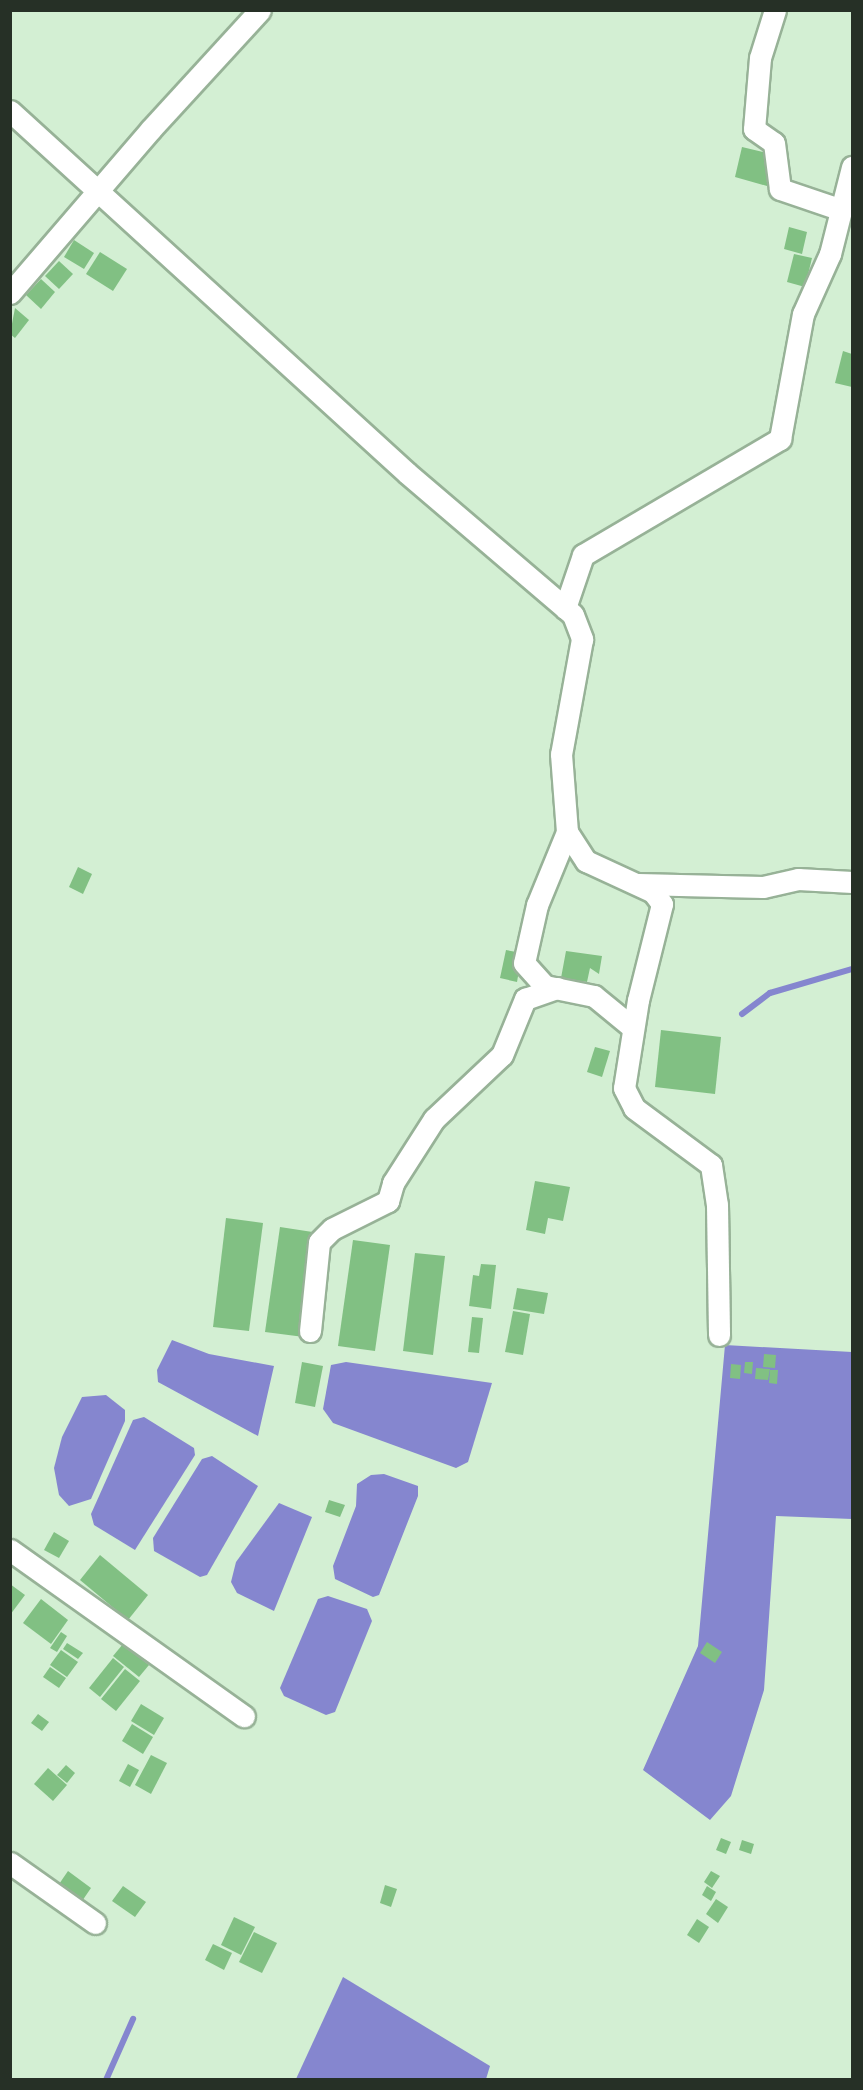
<!DOCTYPE html>
<style>
body{margin:0}
#map{position:relative;width:863px;height:2090px;overflow:hidden;background:#d3efd3;font-family:Lora,serif}
div>[style]{position:absolute}
.water>*{inset:0;background:#8586cf}
.stream>*{height:6px;margin:-3px;padding:0 3px;transform-origin:3px;border-radius:3px;background:#8586cf}
.building>*{inset:0;background:#81c083}
.roads{filter:drop-shadow(2px 0 #97b297) drop-shadow(-2px 0 #97b297) drop-shadow(0 2px #97b297) drop-shadow(0 -2px #97b297)}
.minor>*{height:21px;margin:-10.5px;padding:0 10.5px;transform-origin:10.5px;border-radius:10.5px;background:#fff}
span{translate:-50% -50%;white-space:nowrap;text-align:center;line-height:1.15;-webkit-text-stroke:6px #e0fce0;paint-order:stroke}
.frame{position:absolute;inset:0;border:12px solid #263026;pointer-events:none}
</style>
<div id="map">
<div class="water">
<i style="clip-path:polygon(172px 1340px,209px 1354px,274px 1366px,258px 1436px,158px 1382px,157px 1370px)"></i>
<i style="clip-path:polygon(725px 1345px,852px 1352px,852px 1519px,776px 1516px,764px 1690px,731px 1796px,710px 1820px,643px 1770px,698px 1646px)"></i>
<i style="clip-path:polygon(346px 1362px,492px 1383px,468px 1462px,456px 1468px,333px 1423px,323px 1409px,331px 1365px)"></i>
<i style="clip-path:polygon(106px 1395px,125px 1410px,125px 1421px,91px 1499px,69px 1506px,59px 1495px,54px 1468px,62px 1437px,82px 1397px)"></i>
<i style="clip-path:polygon(144px 1417px,194px 1448px,195px 1455px,135px 1550px,94px 1525px,91px 1514px,133px 1420px)"></i>
<i style="clip-path:polygon(212px 1456px,258px 1486px,207px 1575px,200px 1577px,154px 1551px,153px 1538px,202px 1459px)"></i>
<i style="clip-path:polygon(384px 1474px,418px 1486px,418px 1496px,379px 1595px,373px 1597px,335px 1579px,333px 1566px,356px 1506px,357px 1484px,371px 1475px)"></i>
<i style="clip-path:polygon(279px 1503px,312px 1517px,274px 1611px,237px 1593px,231px 1582px,236px 1562px)"></i>
<i style="clip-path:polygon(328px 1596px,367px 1609px,372px 1621px,335px 1712px,326px 1715px,284px 1696px,280px 1688px,318px 1599px)"></i>
<i style="clip-path:polygon(343px 1977px,490px 2066px,486px 2079px,296px 2079px)"></i>
</div>
<div class="stream">
<i style="left:742px;top:1014px;width:35px;rotate:-37deg"></i>
<i style="left:770px;top:993px;width:85px;rotate:-16.3deg"></i>
<i style="left:106px;top:2080px;width:67px;rotate:-66.1deg"></i>
</div>
<div class="building">
<i style="clip-path:polygon(742px 147px,775px 155px,767px 186px,735px 177px)"></i>
<i style="clip-path:polygon(789px 227px,807px 232px,802px 254px,784px 249px)"></i>
<i style="clip-path:polygon(74px 240px,94px 253px,84px 269px,64px 257px)"></i>
<i style="clip-path:polygon(100px 252px,127px 269px,113px 291px,86px 274px)"></i>
<i style="clip-path:polygon(794px 254px,812px 258px,805px 287px,787px 282px)"></i>
<i style="clip-path:polygon(59px 261px,73px 274px,59px 289px,45px 276px)"></i>
<i style="clip-path:polygon(41px 279px,55px 292px,41px 309px,26px 295px)"></i>
<i style="clip-path:polygon(15px 308px,29px 320px,15px 338px,10px 334px)"></i>
<i style="clip-path:polygon(843px 351px,852px 354px,852px 387px,835px 383px)"></i>
<i style="clip-path:polygon(78px 867px,92px 874px,83px 894px,69px 887px)"></i>
<i style="clip-path:polygon(506px 950px,522px 953px,517px 982px,500px 978px)"></i>
<i style="clip-path:polygon(566px 951px,602px 956px,599px 974px,590px 968px,587px 982px,561px 978px)"></i>
<i style="clip-path:polygon(661px 1030px,721px 1037px,715px 1094px,655px 1087px)"></i>
<i style="clip-path:polygon(595px 1047px,610px 1051px,602px 1077px,587px 1072px)"></i>
<i style="clip-path:polygon(535px 1181px,570px 1187px,563px 1221px,548px 1218px,545px 1234px,526px 1230px)"></i>
<i style="clip-path:polygon(226px 1218px,263px 1223px,249px 1331px,213px 1327px)"></i>
<i style="clip-path:polygon(280px 1227px,319px 1233px,304px 1337px,265px 1332px)"></i>
<i style="clip-path:polygon(353px 1240px,390px 1245px,375px 1351px,338px 1346px)"></i>
<i style="clip-path:polygon(415px 1253px,445px 1256px,433px 1355px,403px 1351px)"></i>
<i style="clip-path:polygon(481px 1264px,496px 1265px,491px 1309px,469px 1306px,473px 1275px,479px 1276px)"></i>
<i style="clip-path:polygon(517px 1288px,548px 1293px,544px 1314px,513px 1309px)"></i>
<i style="clip-path:polygon(513px 1311px,530px 1314px,523px 1355px,505px 1352px)"></i>
<i style="clip-path:polygon(472px 1317px,483px 1318px,479px 1353px,468px 1352px)"></i>
<i style="clip-path:polygon(764px 1354px,776px 1355px,775px 1368px,763px 1367px)"></i>
<i style="clip-path:polygon(302px 1362px,323px 1366px,315px 1407px,295px 1403px)"></i>
<i style="clip-path:polygon(745px 1362px,753px 1362px,752px 1374px,744px 1373px)"></i>
<i style="clip-path:polygon(731px 1364px,741px 1365px,740px 1379px,730px 1378px)"></i>
<i style="clip-path:polygon(756px 1368px,770px 1369px,768px 1380px,755px 1379px)"></i>
<i style="clip-path:polygon(770px 1370px,778px 1370px,777px 1384px,769px 1383px)"></i>
<i style="clip-path:polygon(329px 1500px,345px 1505px,340px 1517px,325px 1512px)"></i>
<i style="clip-path:polygon(54px 1532px,69px 1541px,59px 1558px,44px 1550px)"></i>
<i style="clip-path:polygon(100px 1555px,148px 1595px,128px 1620px,80px 1580px)"></i>
<i style="clip-path:polygon(10px 1584px,25px 1595px,10px 1615px)"></i>
<i style="clip-path:polygon(41px 1599px,68px 1620px,51px 1644px,23px 1623px)"></i>
<i style="clip-path:polygon(61px 1632px,67px 1636px,57px 1652px,50px 1648px)"></i>
<i style="clip-path:polygon(707px 1642px,722px 1652px,715px 1663px,700px 1653px)"></i>
<i style="clip-path:polygon(67px 1643px,83px 1653px,78px 1659px,63px 1649px)"></i>
<i style="clip-path:polygon(123px 1644px,149px 1665px,139px 1677px,113px 1656px)"></i>
<i style="clip-path:polygon(61px 1650px,78px 1662px,67px 1677px,50px 1665px)"></i>
<i style="clip-path:polygon(113px 1658px,124px 1667px,100px 1697px,89px 1688px)"></i>
<i style="clip-path:polygon(50px 1667px,66px 1678px,59px 1688px,43px 1677px)"></i>
<i style="clip-path:polygon(125px 1669px,140px 1681px,116px 1711px,101px 1699px)"></i>
<i style="clip-path:polygon(141px 1704px,164px 1718px,154px 1735px,131px 1721px)"></i>
<i style="clip-path:polygon(38px 1714px,49px 1722px,42px 1731px,31px 1723px)"></i>
<i style="clip-path:polygon(132px 1724px,153px 1737px,143px 1754px,122px 1741px)"></i>
<i style="clip-path:polygon(151px 1755px,167px 1763px,151px 1794px,135px 1785px)"></i>
<i style="clip-path:polygon(128px 1764px,139px 1770px,130px 1787px,119px 1781px)"></i>
<i style="clip-path:polygon(66px 1765px,75px 1773px,67px 1783px,57px 1775px)"></i>
<i style="clip-path:polygon(48px 1768px,67px 1785px,53px 1801px,34px 1784px)"></i>
<i style="clip-path:polygon(721px 1838px,731px 1842px,726px 1854px,716px 1850px)"></i>
<i style="clip-path:polygon(742px 1840px,754px 1844px,751px 1854px,739px 1850px)"></i>
<i style="clip-path:polygon(68px 1871px,91px 1888px,78px 1907px,55px 1890px)"></i>
<i style="clip-path:polygon(711px 1871px,720px 1876px,712px 1888px,704px 1882px)"></i>
<i style="clip-path:polygon(385px 1885px,397px 1889px,391px 1907px,380px 1903px)"></i>
<i style="clip-path:polygon(123px 1886px,146px 1902px,135px 1917px,112px 1901px)"></i>
<i style="clip-path:polygon(707px 1886px,716px 1892px,711px 1901px,702px 1895px)"></i>
<i style="clip-path:polygon(716px 1899px,728px 1907px,718px 1923px,706px 1914px)"></i>
<i style="clip-path:polygon(234px 1917px,255px 1927px,241px 1955px,221px 1945px)"></i>
<i style="clip-path:polygon(697px 1919px,709px 1927px,699px 1943px,687px 1935px)"></i>
<i style="clip-path:polygon(254px 1932px,277px 1943px,262px 1973px,239px 1962px)"></i>
<i style="clip-path:polygon(213px 1944px,232px 1953px,224px 1970px,205px 1960px)"></i>
</div>
<div class="roads">
<div class="minor">
<i style="left:775px;top:10px;width:50px;rotate:107.4deg"></i>
<i style="left:760px;top:58px;width:71px;rotate:94.8deg"></i>
<i style="left:754px;top:129px;width:24px;rotate:35deg"></i>
<i style="left:774px;top:143px;width:46px;rotate:82.6deg"></i>
<i style="left:780px;top:189px;width:65px;rotate:18.7deg"></i>
<i style="left:10px;top:111px;width:537px;rotate:42.36deg"></i>
<i style="left:407px;top:473px;width:218px;rotate:40.5deg"></i>
<i style="left:573px;top:615px;width:26px;rotate:69deg"></i>
<i style="left:582px;top:639px;width:117px;rotate:100.3deg"></i>
<i style="left:561px;top:754px;width:78px;rotate:85.6deg"></i>
<i style="left:567px;top:832px;width:79px;rotate:112.3deg"></i>
<i style="left:537px;top:905px;width:59px;rotate:102.6deg"></i>
<i style="left:524px;top:963px;width:31px;rotate:48deg"></i>
<i style="left:545px;top:986px;width:50px;rotate:11.5deg"></i>
<i style="left:594px;top:996px;width:50px;rotate:39.4deg"></i>
<i style="left:10px;top:293px;width:216px;rotate:-49.3deg"></i>
<i style="left:151px;top:129px;width:161px;rotate:-47.5deg"></i>
<i style="left:565px;top:608px;width:56px;rotate:-71.2deg"></i>
<i style="left:583px;top:555px;width:229px;rotate:-30.5deg"></i>
<i style="left:780px;top:439px;width:127px;rotate:-79.6deg"></i>
<i style="left:803px;top:314px;width:66px;rotate:-65.8deg"></i>
<i style="left:830px;top:254px;width:90px;rotate:-75.8deg"></i>
<i style="left:567px;top:832px;width:35px;rotate:57deg"></i>
<i style="left:586px;top:861px;width:74px;rotate:24.8deg"></i>
<i style="left:653px;top:892px;width:15px;rotate:53deg"></i>
<i style="left:662px;top:904px;width:99px;rotate:104deg"></i>
<i style="left:638px;top:1000px;width:89px;rotate:99deg"></i>
<i style="left:624px;top:1088px;width:22px;rotate:63deg"></i>
<i style="left:634px;top:1108px;width:96px;rotate:36.5deg"></i>
<i style="left:711px;top:1165px;width:40px;rotate:81.5deg"></i>
<i style="left:717px;top:1205px;width:130px;rotate:89.1deg"></i>
<i style="left:638px;top:884px;width:125px;rotate:1.4deg"></i>
<i style="left:763px;top:887px;width:36px;rotate:-13deg"></i>
<i style="left:798px;top:879px;width:54px;rotate:3.2deg"></i>
<i style="left:310px;top:1331px;width:89px;rotate:-84.2deg"></i>
<i style="left:319px;top:1242px;width:18px;rotate:-45deg"></i>
<i style="left:332px;top:1229px;width:63px;rotate:-26.6deg"></i>
<i style="left:388px;top:1201px;width:19px;rotate:-74deg"></i>
<i style="left:393px;top:1183px;width:76px;rotate:-57.4deg"></i>
<i style="left:434px;top:1119px;width:93px;rotate:-43.3deg"></i>
<i style="left:502px;top:1055px;width:61px;rotate:-67.7deg"></i>
<i style="left:525px;top:999px;width:34px;rotate:-19deg"></i>
<i style="left:10px;top:1550px;width:287px;rotate:35.4deg"></i>
<i style="left:10px;top:1863px;width:104px;rotate:35.2deg"></i>
</div>
</div>
<div class="frame"></div>
</div>
